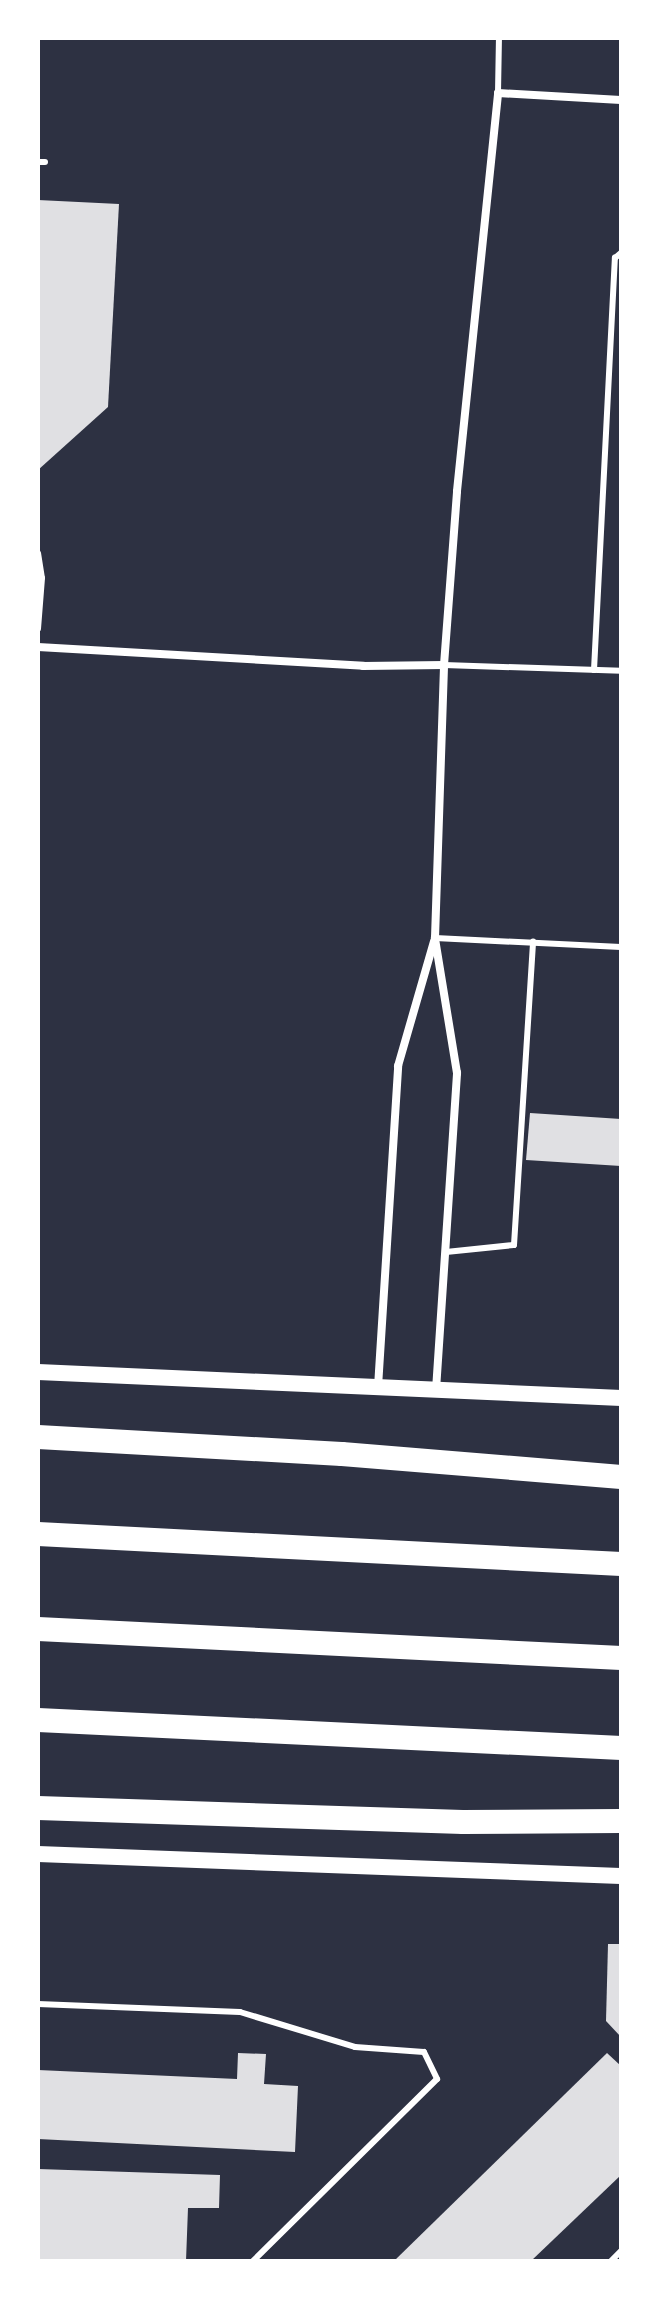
<!DOCTYPE html>
<style>
body{margin:0}
#map{position:relative;width:659px;height:2299px;overflow:hidden;background:#2d3142;font-family:Inter,sans-serif}
div>[style]{position:absolute}
.building>*{inset:0;background:#e0e0e3}
.service>*{height:6px;margin:-3px;padding:0 3px;transform-origin:3px;border-radius:3px;background:#fff}
.minor>*{height:8px;margin:-4px;padding:0 4px;transform-origin:4px;border-radius:4px;background:#fff}
.secondary>*{height:16px;margin:-8px;padding:0 8px;transform-origin:8px;border-radius:8px;background:#fff}
.motorway>*{height:24px;margin:-12px;padding:0 12px;transform-origin:12px;border-radius:12px;background:#fff}
span{translate:-50% -50%;white-space:nowrap;text-align:center;line-height:1.15;-webkit-text-stroke:7px #fff;paint-order:stroke}
.frame{position:absolute;inset:0;border:40px solid #fff;pointer-events:none}
</style>
<div id="map">
<div class="building">
<i style="clip-path:polygon(38px 200px,119px 204px,108px 407px,38px 470px)"></i>
<i style="clip-path:polygon(530px 1113px,621px 1119px,621px 1166px,526px 1160px)"></i>
<i style="clip-path:polygon(608px 1944px,621px 1944px,621px 2037px,606px 2021px)"></i>
<i style="clip-path:polygon(238px 2053px,266px 2054px,264px 2084px,298px 2086px,295px 2152px,38px 2139px,38px 2070px,237px 2079px)"></i>
<i style="clip-path:polygon(607px 2053px,621px 2066px,621px 2175px,531px 2261px,394px 2261px)"></i>
<i style="clip-path:polygon(38px 2169px,220px 2175px,219px 2208px,188px 2208px,186px 2261px,38px 2260px)"></i>
</div>
<div class="service">
<i style="left:498px;top:93px;width:55px;rotate:-89deg"></i>
<i style="left:38px;top:162px;width:7px"></i>
<i style="left:38px;top:553px;width:25px;rotate:81deg"></i>
<i style="left:42px;top:578px;width:51px;rotate:94.5deg"></i>
<i style="left:444px;top:665px;width:177px;rotate:1.9deg"></i>
<i style="left:594px;top:670px;width:413px;rotate:-87.1deg"></i>
<i style="left:615px;top:258px;width:8px;rotate:-40deg"></i>
<i style="left:435px;top:938px;width:186px;rotate:2.8deg"></i>
<i style="left:446px;top:1252px;width:68px;rotate:-5.9deg"></i>
<i style="left:514px;top:1245px;width:304px;rotate:-86.4deg"></i>
<i style="left:38px;top:2004px;width:202px;rotate:2.3deg"></i>
<i style="left:240px;top:2012px;width:120px;rotate:16.9deg"></i>
<i style="left:355px;top:2047px;width:69px;rotate:4.1deg"></i>
<i style="left:424px;top:2052px;width:30px;rotate:64deg"></i>
<i style="left:437px;top:2079px;width:259px;rotate:135.3deg"></i>
<i style="left:611px;top:2261px;width:14px;rotate:-45deg"></i>
</div>
<div class="minor">
<i style="left:38px;top:647px;width:326px;rotate:3.3deg"></i>
<i style="left:363px;top:666px;width:81px;rotate:-0.7deg"></i>
<i style="left:378px;top:1387px;width:322px;rotate:-86.4deg"></i>
<i style="left:398px;top:1066px;width:130px;rotate:-73.9deg"></i>
<i style="left:436px;top:1390px;width:318px;rotate:-86.2deg"></i>
<i style="left:457px;top:1073px;width:137px;rotate:-99.3deg"></i>
<i style="left:435px;top:938px;width:273px;rotate:-88.1deg"></i>
<i style="left:444px;top:665px;width:174px;rotate:-85.7deg"></i>
<i style="left:457px;top:491px;width:400px;rotate:-84.1deg"></i>
<i style="left:498px;top:93px;width:123px;rotate:3.3deg"></i>
</div>
<div class="secondary">
<i style="left:38px;top:1372px;width:584px;rotate:2.55deg"></i>
<i style="left:38px;top:1854px;width:583px;rotate:2.16deg"></i>
</div>
<div class="motorway">
<i style="left:38px;top:1437px;width:304px;rotate:3.2deg"></i>
<i style="left:342px;top:1454px;width:280px;rotate:4.7deg"></i>
<i style="left:38px;top:1534px;width:584px;rotate:2.95deg"></i>
<i style="left:38px;top:1629px;width:584px;rotate:2.85deg"></i>
<i style="left:38px;top:1720px;width:584px;rotate:2.75deg"></i>
<i style="left:38px;top:1808px;width:425px;rotate:1.9deg"></i>
<i style="left:463px;top:1822px;width:158px;rotate:-0.4deg"></i>
</div>
<div class="frame"></div>
</div>
